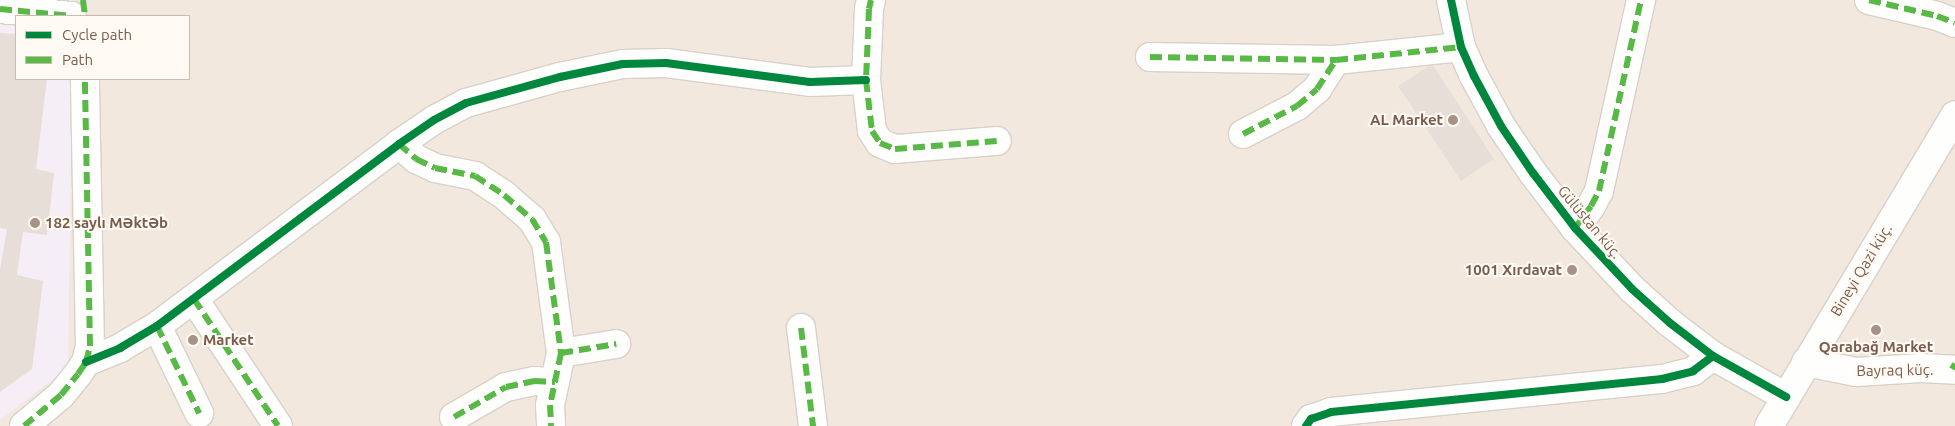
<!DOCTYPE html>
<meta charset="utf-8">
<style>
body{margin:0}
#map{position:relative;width:1955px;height:426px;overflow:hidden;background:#f9f5f0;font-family:Ubuntu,sans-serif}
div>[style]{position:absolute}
.residential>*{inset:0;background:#f2e8de}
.education>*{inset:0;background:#f6eef6}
.building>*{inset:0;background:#e6ded7}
.roads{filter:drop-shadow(1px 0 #d7d1cb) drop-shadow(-1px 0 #d7d1cb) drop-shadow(0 1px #d7d1cb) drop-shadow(0 -1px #d7d1cb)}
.minor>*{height:28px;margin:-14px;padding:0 14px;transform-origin:14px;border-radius:14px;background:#fefefd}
.secondary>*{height:28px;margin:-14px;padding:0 14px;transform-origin:14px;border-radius:14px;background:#fefefd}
.quiet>*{height:6px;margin-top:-3px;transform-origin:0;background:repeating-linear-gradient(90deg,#58b947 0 12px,transparent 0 18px)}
.cycleway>*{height:8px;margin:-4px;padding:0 4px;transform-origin:4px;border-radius:4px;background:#00873e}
.dots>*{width:14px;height:14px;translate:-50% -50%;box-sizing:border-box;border:2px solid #fffaf3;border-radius:50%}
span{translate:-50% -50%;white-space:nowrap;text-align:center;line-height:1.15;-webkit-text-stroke:4px #fffaf3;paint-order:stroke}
.poi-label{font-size:15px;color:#7a5c4d;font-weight:700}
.right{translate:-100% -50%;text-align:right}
.left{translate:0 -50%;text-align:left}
.street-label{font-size:15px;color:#7a5c4d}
.legend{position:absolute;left:15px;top:15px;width:175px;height:65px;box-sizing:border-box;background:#fffaf3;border:1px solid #cabbb1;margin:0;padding:6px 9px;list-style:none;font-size:15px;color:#7a5c4d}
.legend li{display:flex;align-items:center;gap:10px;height:25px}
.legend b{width:25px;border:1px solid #cabbb1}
</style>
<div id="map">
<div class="residential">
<i style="clip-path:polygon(evenodd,0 0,1955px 0,1955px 426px,0 426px,0 0,16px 16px,189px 16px,189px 79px,16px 79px,16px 16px)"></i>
</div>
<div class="education">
<i style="clip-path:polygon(0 25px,16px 26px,16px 79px,72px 79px,68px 368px,0 420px)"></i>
</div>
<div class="building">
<i style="clip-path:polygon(0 33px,16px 34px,16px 79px,47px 79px,36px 169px,54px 173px,47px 235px,23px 232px,17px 275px,43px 281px,32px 369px,0 392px,0 270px,7px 229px,0 228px)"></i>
<i style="clip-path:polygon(1432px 64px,1494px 159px,1461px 181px,1398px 86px)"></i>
</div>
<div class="roads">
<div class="minor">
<i style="left:871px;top:0;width:9px;rotate:103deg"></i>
<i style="left:869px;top:9px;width:71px;rotate:92.4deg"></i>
<i style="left:866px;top:80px;width:51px;rotate:83.3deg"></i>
<i style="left:872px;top:131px;width:14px;rotate:56deg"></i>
<i style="left:880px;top:143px;width:16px;rotate:22deg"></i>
<i style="left:895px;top:149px;width:102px;rotate:-4.5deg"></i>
<i style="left:1451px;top:0;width:48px;rotate:78deg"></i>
<i style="left:1461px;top:47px;width:32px;rotate:66deg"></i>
<i style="left:1474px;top:76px;width:57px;rotate:61.6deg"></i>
<i style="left:1501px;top:126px;width:57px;rotate:55.8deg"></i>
<i style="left:1533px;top:173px;width:69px;rotate:52.6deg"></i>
<i style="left:1575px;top:228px;width:83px;rotate:46.9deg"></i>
<i style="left:1632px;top:289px;width:51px;rotate:41.8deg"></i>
<i style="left:1670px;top:323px;width:54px;rotate:37.5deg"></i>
<i style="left:1713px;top:356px;width:84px;rotate:29.3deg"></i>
<i style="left:1869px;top:0;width:70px;rotate:13.2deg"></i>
<i style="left:1937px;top:16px;width:19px;rotate:21deg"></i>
<i style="left:0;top:9px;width:72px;rotate:5.6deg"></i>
<i style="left:1150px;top:57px;width:186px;rotate:0.9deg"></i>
<i style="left:1336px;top:60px;width:126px;rotate:-5.9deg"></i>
<i style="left:1243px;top:134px;width:61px;rotate:-27.4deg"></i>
<i style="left:1297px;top:106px;width:26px;rotate:-40deg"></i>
<i style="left:1317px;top:89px;width:35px;rotate:-57deg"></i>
<i style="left:399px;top:144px;width:23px;rotate:41deg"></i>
<i style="left:416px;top:159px;width:21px;rotate:25deg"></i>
<i style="left:435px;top:168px;width:41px;rotate:11.3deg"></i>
<i style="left:475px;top:176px;width:35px;rotate:33deg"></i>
<i style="left:504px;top:195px;width:37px;rotate:41deg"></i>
<i style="left:532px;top:219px;width:27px;rotate:59deg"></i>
<i style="left:546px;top:242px;width:112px;rotate:82.3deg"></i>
<i style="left:561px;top:353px;width:53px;rotate:101.9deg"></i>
<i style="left:550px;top:405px;width:21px;rotate:87deg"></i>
<i style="left:1575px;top:228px;width:27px;rotate:-54deg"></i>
<i style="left:1591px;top:206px;width:17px;rotate:-62deg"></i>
<i style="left:1599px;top:191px;width:196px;rotate:-77.6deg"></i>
<i style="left:194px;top:299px;width:152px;rotate:56.5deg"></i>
<i style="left:157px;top:326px;width:97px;rotate:64.2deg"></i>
<i style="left:801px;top:328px;width:99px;rotate:83deg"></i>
<i style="left:561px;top:353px;width:56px;rotate:-9.3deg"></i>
<i style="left:86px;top:362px;width:37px;rotate:-22deg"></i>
<i style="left:120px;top:348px;width:43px;rotate:-30.7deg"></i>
<i style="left:157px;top:326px;width:303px;rotate:-36.9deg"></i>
<i style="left:399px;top:144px;width:42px;rotate:-34.4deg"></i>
<i style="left:434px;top:120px;width:36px;rotate:-28deg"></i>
<i style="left:466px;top:103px;width:98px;rotate:-15.5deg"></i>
<i style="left:560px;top:77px;width:64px;rotate:-11.7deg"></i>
<i style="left:623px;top:64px;width:43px;rotate:-1.3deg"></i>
<i style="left:666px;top:63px;width:145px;rotate:7.5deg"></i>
<i style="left:810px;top:82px;width:56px;rotate:-2deg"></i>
<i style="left:1806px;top:362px;width:51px;rotate:11.3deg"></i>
<i style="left:1856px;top:372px;width:66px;rotate:-3.5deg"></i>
<i style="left:1922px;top:368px;width:33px;rotate:3deg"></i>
<i style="left:454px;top:417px;width:60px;rotate:-30deg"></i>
<i style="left:506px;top:387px;width:29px;rotate:-12deg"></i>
<i style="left:534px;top:381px;width:21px;rotate:3deg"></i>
<i style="left:24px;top:426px;width:48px;rotate:-40deg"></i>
<i style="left:61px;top:395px;width:27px;rotate:-51deg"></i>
<i style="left:78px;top:374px;width:14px;rotate:-56deg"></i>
<i style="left:86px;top:362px;width:16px;rotate:-76deg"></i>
<i style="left:90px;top:346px;width:267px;rotate:-91.1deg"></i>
<i style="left:1306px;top:426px;width:9px;rotate:-54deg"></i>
<i style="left:1311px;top:419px;width:21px;rotate:-19deg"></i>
<i style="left:1331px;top:412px;width:333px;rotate:-5.7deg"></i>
<i style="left:1662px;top:379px;width:32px;rotate:-14deg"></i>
<i style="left:1693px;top:371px;width:25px;rotate:-37deg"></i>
</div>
<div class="secondary">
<i style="left:1769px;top:426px;width:362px;rotate:-59.1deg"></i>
</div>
</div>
<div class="quiet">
<i style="left:83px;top:0;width:16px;rotate:83deg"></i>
<i style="left:871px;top:0;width:9px;rotate:103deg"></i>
<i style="left:869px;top:9px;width:71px;rotate:92.4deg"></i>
<i style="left:866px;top:80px;width:51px;rotate:83.3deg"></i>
<i style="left:872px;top:131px;width:14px;rotate:56deg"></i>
<i style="left:880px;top:143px;width:16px;rotate:22deg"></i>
<i style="left:895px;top:149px;width:102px;rotate:-4.5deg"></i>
<i style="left:1869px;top:0;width:70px;rotate:13.2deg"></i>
<i style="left:1937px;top:16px;width:19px;rotate:21deg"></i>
<i style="left:0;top:9px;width:72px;rotate:5.6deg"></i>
<i style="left:1150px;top:57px;width:186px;rotate:0.9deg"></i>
<i style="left:1336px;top:60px;width:126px;rotate:-5.9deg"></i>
<i style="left:1243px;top:134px;width:61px;rotate:-27.4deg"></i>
<i style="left:1297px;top:106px;width:26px;rotate:-40deg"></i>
<i style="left:1317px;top:89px;width:35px;rotate:-57deg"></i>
<i style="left:399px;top:144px;width:23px;rotate:41deg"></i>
<i style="left:416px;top:159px;width:21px;rotate:25deg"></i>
<i style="left:435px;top:168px;width:41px;rotate:11.3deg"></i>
<i style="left:475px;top:176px;width:35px;rotate:33deg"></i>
<i style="left:504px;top:195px;width:37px;rotate:41deg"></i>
<i style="left:532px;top:219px;width:27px;rotate:59deg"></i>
<i style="left:546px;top:242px;width:112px;rotate:82.3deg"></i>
<i style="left:561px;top:353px;width:53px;rotate:101.9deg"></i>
<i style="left:550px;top:405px;width:21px;rotate:87deg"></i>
<i style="left:1575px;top:228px;width:27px;rotate:-54deg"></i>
<i style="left:1591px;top:206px;width:17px;rotate:-62deg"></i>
<i style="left:1599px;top:191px;width:196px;rotate:-77.6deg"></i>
<i style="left:194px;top:299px;width:152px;rotate:56.5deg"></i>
<i style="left:157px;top:326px;width:97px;rotate:64.2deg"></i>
<i style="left:801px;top:328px;width:99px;rotate:83deg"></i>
<i style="left:561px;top:353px;width:56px;rotate:-9.3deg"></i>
<i style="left:1952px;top:369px;width:6px;rotate:-59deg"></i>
<i style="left:454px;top:417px;width:60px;rotate:-30deg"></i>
<i style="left:506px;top:387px;width:29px;rotate:-12deg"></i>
<i style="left:534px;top:381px;width:21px;rotate:3deg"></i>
<i style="left:24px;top:426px;width:48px;rotate:-40deg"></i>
<i style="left:61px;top:395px;width:27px;rotate:-51deg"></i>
<i style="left:78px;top:374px;width:14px;rotate:-56deg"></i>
<i style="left:86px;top:362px;width:16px;rotate:-76deg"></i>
<i style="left:90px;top:346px;width:267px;rotate:-91.1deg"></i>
</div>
<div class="cycleway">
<i style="left:1451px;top:0;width:48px;rotate:78deg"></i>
<i style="left:1461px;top:47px;width:32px;rotate:66deg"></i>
<i style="left:1474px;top:76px;width:57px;rotate:61.6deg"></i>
<i style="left:1501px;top:126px;width:57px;rotate:55.8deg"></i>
<i style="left:1533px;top:173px;width:69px;rotate:52.6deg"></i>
<i style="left:1575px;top:228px;width:83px;rotate:46.9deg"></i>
<i style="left:1632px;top:289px;width:51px;rotate:41.8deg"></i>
<i style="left:1670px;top:323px;width:54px;rotate:37.5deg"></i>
<i style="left:1713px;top:356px;width:84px;rotate:29.3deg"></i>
<i style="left:86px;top:362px;width:37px;rotate:-22deg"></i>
<i style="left:120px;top:348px;width:43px;rotate:-30.7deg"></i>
<i style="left:157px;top:326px;width:303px;rotate:-36.9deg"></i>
<i style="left:399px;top:144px;width:42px;rotate:-34.4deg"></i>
<i style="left:434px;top:120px;width:36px;rotate:-28deg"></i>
<i style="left:466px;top:103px;width:98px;rotate:-15.5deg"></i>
<i style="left:560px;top:77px;width:64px;rotate:-11.7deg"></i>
<i style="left:623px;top:64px;width:43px;rotate:-1.3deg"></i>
<i style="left:666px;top:63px;width:145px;rotate:7.5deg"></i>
<i style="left:810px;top:82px;width:56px;rotate:-2deg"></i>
<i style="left:1306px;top:426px;width:9px;rotate:-54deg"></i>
<i style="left:1311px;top:419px;width:21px;rotate:-19deg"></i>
<i style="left:1331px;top:412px;width:333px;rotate:-5.7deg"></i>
<i style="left:1662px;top:379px;width:32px;rotate:-14deg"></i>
<i style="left:1693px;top:371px;width:25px;rotate:-37deg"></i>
</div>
<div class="dots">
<i style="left:1453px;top:120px;background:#a69286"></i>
<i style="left:35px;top:223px;background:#a69286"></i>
<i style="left:1572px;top:270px;background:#a69286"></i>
<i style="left:1876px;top:330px;background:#a69286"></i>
<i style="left:193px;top:340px;background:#a69286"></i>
</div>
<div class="poi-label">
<span class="right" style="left:1443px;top:120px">AL Market</span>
<span class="left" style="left:45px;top:223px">182 saylı Məktəb</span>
<span class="right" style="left:1562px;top:270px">1001 Xırdavat</span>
<span class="left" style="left:203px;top:340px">Market</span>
<span style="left:1876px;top:347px">Qarabağ Market</span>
</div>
<div class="street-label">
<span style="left:1590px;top:222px;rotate:50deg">Gülüstan küç.</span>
<span style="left:1861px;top:270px;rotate:-59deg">Bineyi Qazi küç.</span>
<span style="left:1895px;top:370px;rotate:-1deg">Bayraq küç.</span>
</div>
<ul class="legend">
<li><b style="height:6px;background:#00873e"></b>Cycle path</li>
<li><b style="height:6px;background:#58b947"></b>Path</li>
</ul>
</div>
